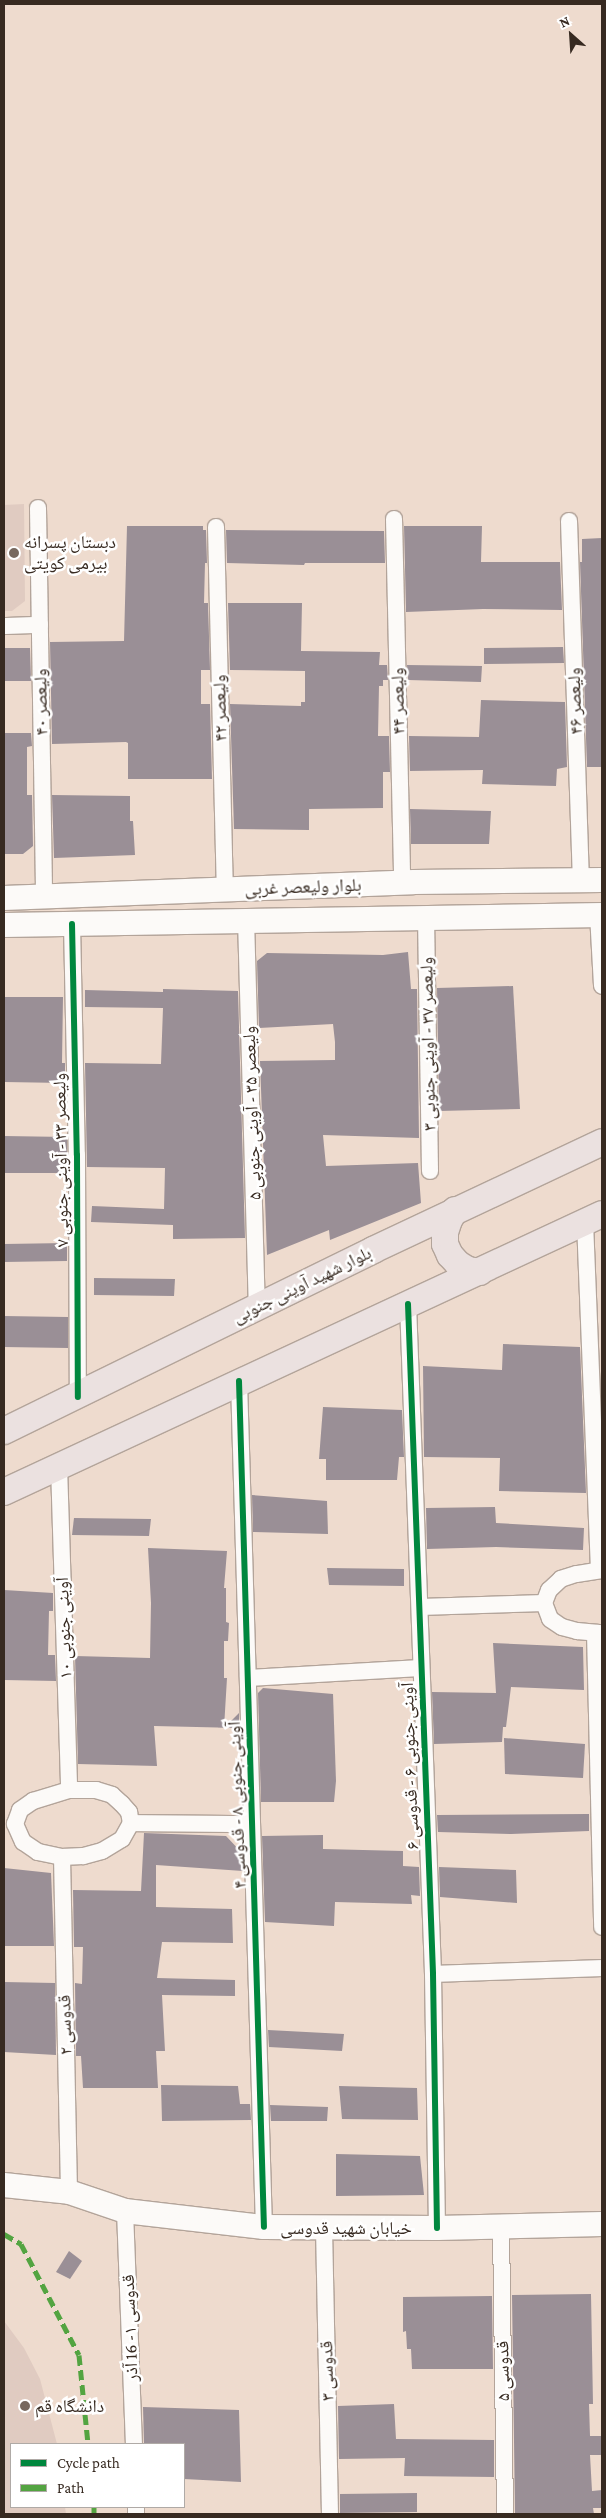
<!DOCTYPE html>
<meta charset="utf-8">
<style>
body{margin:0}
#map{position:relative;width:606px;height:2518px;overflow:hidden;background:#eedbce;font-family:"Crimson Pro","Noto Naskh Arabic",serif}
div>[style]{position:absolute}
.education>*{inset:0;background:#e0cbc1}
.building>*{inset:0;background:#9a8f96}
.roads{filter:drop-shadow(1px 0 #b3a49a) drop-shadow(-1px 0 #b3a49a) drop-shadow(0 1px #b3a49a) drop-shadow(0 -1px #b3a49a)}
.minor>*{height:16px;margin:-8px;padding:0 8px;transform-origin:8px;border-radius:8px;background:#fcfaf8}
.secondary>*{height:24px;margin:-12px;padding:0 12px;transform-origin:12px;border-radius:12px;background:#fcfaf8}
.primary>*{height:26px;margin:-13px;padding:0 13px;transform-origin:13px;border-radius:13px;background:#ebe1e0}
.quiet>*{height:5px;margin-top:-2.5px;transform-origin:0;background:repeating-linear-gradient(90deg,#53a441 0 10px,transparent 0 15px)}
.cycleway>*{height:6px;margin:-3px;padding:0 3px;transform-origin:3px;border-radius:3px;background:#00873e}
.dots>*{width:14px;height:14px;translate:-50% -50%;box-sizing:border-box;border:2px solid #fff;border-radius:50%}
span{translate:-50% -50%;white-space:nowrap;text-align:center;line-height:1.15;-webkit-text-stroke:5px #fff;paint-order:stroke}
.poi-label{font-size:18px;color:#372a21}
.left{translate:0 -50%;text-align:left}
.street-label{font-size:18px;color:#372a21}
.frame{position:absolute;inset:0;border:5px solid #372a21;pointer-events:none}
.legend{position:absolute;left:10px;top:2443px;width:175px;height:65px;box-sizing:border-box;background:#fff;border:1px solid #afaaa6;margin:0;padding:6px 9px;list-style:none;font-size:15px;color:#372a21}
.legend li{display:flex;align-items:center;gap:10px;height:25px}
.legend b{width:25px;border:1px solid #afaaa6}
.north{position:absolute;left:546px;top:10px;width:50px;height:50px;-webkit-text-stroke:4px #fff;paint-order:stroke;rotate:334deg;font-size:14px;font-weight:700;line-height:20px;text-align:center;color:#372a21}
.north::after{content:'';display:block;margin:auto;width:18px;height:22px;background:#372a21;clip-path:polygon(50% 0,100% 100%,50% 72%,0 100%)}
</style>
<div id="map">
<div class="education">
<i style="clip-path:polygon(24px 504px,25px 601px,12px 611px,4px 611px,4px 505px)"></i>
<i style="clip-path:polygon(4px 2321px,24px 2348px,40px 2379px,57px 2444px,11px 2444px,11px 2507px,65px 2507px,66px 2514px,4px 2514px)"></i>
</div>
<div class="building">
<i style="clip-path:polygon(127px 526px,203px 526px,203px 530px,206px 530px,207px 563px,205px 563px,204px 603px,208px 603px,210px 670px,201px 670px,201px 704px,210px 704px,212px 779px,128px 779px,128px 743px,126px 742px,52px 744px,50px 642px,124px 641px)"></i>
<i style="clip-path:polygon(404px 526px,482px 526px,481px 562px,560px 562px,562px 610px,483px 609px,406px 612px)"></i>
<i style="clip-path:polygon(226px 530px,384px 531px,385px 563px,305px 563px,304px 565px,227px 563px)"></i>
<i style="clip-path:polygon(602px 538px,602px 767px,587px 767px,580px 562px,582px 562px,582px 539px)"></i>
<i style="clip-path:polygon(228px 603px,302px 603px,301px 651px,380px 652px,379px 665px,387px 665px,388px 680px,383px 680px,383px 686px,379px 686px,378px 736px,389px 736px,390px 772px,383px 772px,383px 808px,309px 809px,309px 830px,234px 829px,230px 704px,301px 706px,301px 702px,305px 702px,305px 671px,230px 670px)"></i>
<i style="clip-path:polygon(563px 647px,564px 663px,484px 664px,484px 648px)"></i>
<i style="clip-path:polygon(4px 648px,30px 648px,31px 681px,4px 681px)"></i>
<i style="clip-path:polygon(407px 665px,482px 666px,481px 682px,408px 680px)"></i>
<i style="clip-path:polygon(481px 700px,565px 702px,567px 767px,557px 769px,556px 786px,482px 784px,483px 770px,410px 771px,409px 736px,479px 737px)"></i>
<i style="clip-path:polygon(4px 733px,31px 733px,32px 746px,27px 747px,27px 795px,32px 795px,33px 846px,23px 854px,4px 854px)"></i>
<i style="clip-path:polygon(52px 795px,130px 796px,130px 821px,133px 821px,135px 855px,54px 858px)"></i>
<i style="clip-path:polygon(410px 809px,491px 811px,489px 844px,411px 844px)"></i>
<i style="clip-path:polygon(408px 952px,411px 989px,417px 989px,419px 1138px,323px 1135px,326px 1166px,418px 1163px,421px 1203px,330px 1240px,329px 1230px,267px 1255px,260px 1061px,335px 1060px,335px 1042px,333px 1024px,259px 1028px,257px 961px,267px 953px,383px 955px)"></i>
<i style="clip-path:polygon(513px 986px,520px 1109px,439px 1111px,437px 988px)"></i>
<i style="clip-path:polygon(163px 989px,238px 991px,245px 1238px,173px 1239px,173px 1225px,91px 1222px,92px 1206px,164px 1209px,165px 1168px,87px 1167px,85px 1063px,161px 1064px,163px 1008px,85px 1007px,85px 990px,163px 992px)"></i>
<i style="clip-path:polygon(4px 997px,63px 997px,62px 1063px,65px 1063px,65px 1083px,4px 1082px)"></i>
<i style="clip-path:polygon(4px 1136px,67px 1137px,67px 1173px,4px 1173px)"></i>
<i style="clip-path:polygon(67px 1243px,67px 1261px,4px 1262px,4px 1244px)"></i>
<i style="clip-path:polygon(94px 1278px,175px 1279px,174px 1296px,94px 1295px)"></i>
<i style="clip-path:polygon(4px 1316px,68px 1317px,68px 1348px,4px 1347px)"></i>
<i style="clip-path:polygon(503px 1344px,580px 1347px,586px 1493px,499px 1491px,500px 1458px,424px 1457px,423px 1366px,502px 1370px)"></i>
<i style="clip-path:polygon(323px 1407px,402px 1410px,404px 1457px,399px 1457px,397px 1480px,326px 1480px,326px 1459px,319px 1459px)"></i>
<i style="clip-path:polygon(252px 1495px,327px 1501px,328px 1534px,253px 1532px)"></i>
<i style="clip-path:polygon(495px 1507px,496px 1523px,584px 1528px,583px 1550px,496px 1547px,427px 1549px,426px 1508px)"></i>
<i style="clip-path:polygon(74px 1518px,151px 1519px,149px 1536px,72px 1535px)"></i>
<i style="clip-path:polygon(148px 1548px,227px 1551px,224px 1588px,226px 1588px,226px 1622px,229px 1623px,228px 1641px,224px 1641px,224px 1678px,227px 1678px,224px 1728px,239px 1713px,239px 1728px,154px 1726px,157px 1766px,78px 1764px,75px 1656px,150px 1658px,151px 1603px)"></i>
<i style="clip-path:polygon(327px 1568px,404px 1569px,404px 1586px,329px 1585px)"></i>
<i style="clip-path:polygon(4px 1590px,53px 1593px,53px 1611px,49px 1611px,48px 1655px,55px 1655px,56px 1681px,4px 1680px)"></i>
<i style="clip-path:polygon(493px 1643px,583px 1647px,584px 1690px,511px 1687px,506px 1727px,503px 1727px,502px 1742px,434px 1744px,432px 1692px,496px 1693px)"></i>
<i style="clip-path:polygon(263px 1688px,333px 1694px,336px 1781px,334px 1802px,261px 1802px,258px 1693px)"></i>
<i style="clip-path:polygon(504px 1738px,585px 1744px,583px 1778px,505px 1774px)"></i>
<i style="clip-path:polygon(589px 1814px,589px 1831px,511px 1834px,438px 1832px,437px 1815px)"></i>
<i style="clip-path:polygon(144px 1833px,226px 1836px,243px 1854px,243px 1871px,156px 1865px,156px 1907px,232px 1909px,233px 1943px,162px 1942px,157px 1978px,235px 1980px,235px 1996px,162px 1995px,165px 2051px,156px 2051px,158px 2088px,83px 2088px,81px 2056px,76px 2056px,75px 1983px,82px 1984px,83px 1947px,74px 1947px,73px 1890px,141px 1891px)"></i>
<i style="clip-path:polygon(323px 1835px,323px 1849px,403px 1851px,403px 1866px,419px 1867px,420px 1896px,411px 1895px,412px 1904px,335px 1902px,334px 1926px,265px 1922px,262px 1836px)"></i>
<i style="clip-path:polygon(439px 1867px,516px 1870px,517px 1903px,440px 1897px)"></i>
<i style="clip-path:polygon(4px 1868px,51px 1873px,54px 1946px,4px 1946px)"></i>
<i style="clip-path:polygon(4px 1982px,55px 1983px,56px 2055px,4px 2052px)"></i>
<i style="clip-path:polygon(268px 2030px,344px 2034px,342px 2051px,269px 2047px)"></i>
<i style="clip-path:polygon(161px 2085px,238px 2086px,240px 2104px,250px 2104px,251px 2120px,162px 2121px)"></i>
<i style="clip-path:polygon(339px 2086px,417px 2088px,418px 2120px,342px 2119px)"></i>
<i style="clip-path:polygon(270px 2105px,328px 2107px,327px 2121px,271px 2121px)"></i>
<i style="clip-path:polygon(336px 2154px,420px 2156px,424px 2195px,336px 2196px)"></i>
<i style="clip-path:polygon(69px 2251px,82px 2261px,70px 2279px,56px 2272px)"></i>
<i style="clip-path:polygon(591px 2294px,593px 2404px,589px 2404px,590px 2436px,602px 2436px,602px 2455px,590px 2455px,592px 2491px,602px 2490px,602px 2508px,593px 2508px,594px 2514px,515px 2514px,512px 2295px)"></i>
<i style="clip-path:polygon(492px 2296px,493px 2369px,412px 2369px,411px 2349px,407px 2349px,406px 2331px,403px 2332px,403px 2297px)"></i>
<i style="clip-path:polygon(394px 2404px,396px 2439px,494px 2440px,494px 2477px,404px 2476px,405px 2458px,339px 2459px,338px 2406px)"></i>
<i style="clip-path:polygon(143px 2407px,239px 2410px,241px 2482px,184px 2479px,184px 2444px,144px 2444px)"></i>
<i style="clip-path:polygon(417px 2493px,417px 2512px,340px 2513px,340px 2494px)"></i>
</div>
<div class="roads">
<div class="minor">
<i style="left:38px;top:508px;width:389px;rotate:89.1deg"></i>
<i style="left:394px;top:519px;width:364px;rotate:88.7deg"></i>
<i style="left:569px;top:521px;width:359px;rotate:88.1deg"></i>
<i style="left:216px;top:527px;width:363px;rotate:88.6deg"></i>
<i style="left:4px;top:626px;width:36px;rotate:-2deg"></i>
<i style="left:598px;top:914px;width:72px;rotate:86.8deg"></i>
<i style="left:426px;top:916px;width:255px;rotate:89.1deg"></i>
<i style="left:246px;top:919px;width:388px;rotate:88.4deg"></i>
<i style="left:72px;top:924px;width:231px;rotate:88.8deg"></i>
<i style="left:77px;top:1155px;width:242px;rotate:89.8deg"></i>
<i style="left:585px;top:1222px;width:348px;rotate:87.7deg"></i>
<i style="left:408px;top:1304px;width:670px;rotate:87.86deg"></i>
<i style="left:433px;top:1974px;width:254px;rotate:89.1deg"></i>
<i style="left:239px;top:1381px;width:846px;rotate:88.31deg"></i>
<i style="left:59px;top:1466px;width:324px;rotate:88.2deg"></i>
<i style="left:602px;top:1570px;width:26px;rotate:171deg"></i>
<i style="left:576px;top:1574px;width:16px;rotate:162deg"></i>
<i style="left:561px;top:1579px;width:16px;rotate:137deg"></i>
<i style="left:549px;top:1590px;width:14px;rotate:111deg"></i>
<i style="left:544px;top:1603px;width:17px;rotate:69deg"></i>
<i style="left:550px;top:1619px;width:14px;rotate:34deg"></i>
<i style="left:562px;top:1627px;width:16px;rotate:15deg"></i>
<i style="left:577px;top:1631px;width:25px;rotate:5deg"></i>
<i style="left:420px;top:1607px;width:124px;rotate:-1.8deg"></i>
<i style="left:595px;top:1633px;width:294px;rotate:88.6deg"></i>
<i style="left:248px;top:1678px;width:173px;rotate:-3.3deg"></i>
<i style="left:69px;top:1790px;width:27px"></i>
<i style="left:96px;top:1790px;width:17px;rotate:17deg"></i>
<i style="left:112px;top:1795px;width:13px;rotate:42deg"></i>
<i style="left:122px;top:1804px;width:11px;rotate:49deg"></i>
<i style="left:129px;top:1812px;width:11px;rotate:80deg"></i>
<i style="left:131px;top:1823px;width:18px;rotate:119deg"></i>
<i style="left:122px;top:1839px;width:23px;rotate:149deg"></i>
<i style="left:102px;top:1851px;width:20px;rotate:165deg"></i>
<i style="left:83px;top:1856px;width:21px;rotate:177deg"></i>
<i style="left:62px;top:1857px;width:25px;rotate:-168deg"></i>
<i style="left:38px;top:1852px;width:18px;rotate:-146deg"></i>
<i style="left:23px;top:1842px;width:20px;rotate:-114deg"></i>
<i style="left:15px;top:1824px;width:15px;rotate:-70deg"></i>
<i style="left:20px;top:1810px;width:16px;rotate:-35deg"></i>
<i style="left:33px;top:1801px;width:38px;rotate:-17deg"></i>
<i style="left:131px;top:1823px;width:121px;rotate:0.5deg"></i>
<i style="left:62px;top:1857px;width:335px;rotate:88.8deg"></i>
<i style="left:433px;top:1974px;width:169px;rotate:-2deg"></i>
<i style="left:125px;top:2211px;width:233px;rotate:87.8deg"></i>
<i style="left:501px;top:2227px;width:287px;rotate:89.2deg"></i>
<i style="left:324px;top:2228px;width:286px;rotate:88.8deg"></i>
<i style="left:136px;top:2507px;width:7px;rotate:90deg"></i>
</div>
<div class="secondary">
<i style="left:4px;top:898px;width:409px;rotate:-2.2deg"></i>
<i style="left:413px;top:882px;width:189px;rotate:-0.6deg"></i>
<i style="left:4px;top:925px;width:598px;rotate:-0.96deg"></i>
<i style="left:4px;top:2185px;width:65px;rotate:6.1deg"></i>
<i style="left:69px;top:2192px;width:59px;rotate:18.7deg"></i>
<i style="left:125px;top:2211px;width:140px;rotate:6.6deg"></i>
<i style="left:264px;top:2227px;width:173px;rotate:0.3deg"></i>
<i style="left:437px;top:2228px;width:165px;rotate:-1.4deg"></i>
</div>
<div class="primary">
<i style="left:455px;top:1210px;width:12px;rotate:121deg"></i>
<i style="left:449px;top:1220px;width:13px;rotate:108deg"></i>
<i style="left:445px;top:1232px;width:12px;rotate:90deg"></i>
<i style="left:445px;top:1244px;width:12px;rotate:66deg"></i>
<i style="left:450px;top:1255px;width:12px;rotate:48deg"></i>
<i style="left:458px;top:1264px;width:12px;rotate:31deg"></i>
<i style="left:468px;top:1270px;width:12px;rotate:9deg"></i>
<i style="left:4px;top:1431px;width:411px;rotate:-26.1deg"></i>
<i style="left:373px;top:1250px;width:253px;rotate:-25.2deg"></i>
<i style="left:4px;top:1492px;width:659px;rotate:-24.93deg"></i>
</div>
</div>
<div class="quiet">
<i style="left:4px;top:2234px;width:20px;rotate:30deg"></i>
<i style="left:21px;top:2244px;width:125px;rotate:62.4deg"></i>
<i style="left:79px;top:2355px;width:89px;rotate:84.2deg"></i>
<i style="left:94px;top:2507px;width:7px;rotate:90deg"></i>
</div>
<div class="cycleway">
<i style="left:72px;top:924px;width:231px;rotate:88.8deg"></i>
<i style="left:77px;top:1155px;width:242px;rotate:89.8deg"></i>
<i style="left:408px;top:1304px;width:670px;rotate:87.86deg"></i>
<i style="left:433px;top:1974px;width:254px;rotate:89.1deg"></i>
<i style="left:239px;top:1381px;width:846px;rotate:88.31deg"></i>
</div>
<div class="dots">
<i style="left:14px;top:553px;background:#77685e"></i>
<i style="left:25px;top:2406px;background:#77685e"></i>
</div>
<div class="poi-label">
<span class="left" style="left:24px;top:553px">دبستان پسرانه<br>بیرمی کویتی</span>
<span class="left" style="left:35px;top:2406px">دانشگاه قم</span>
</div>
<div class="street-label">
<span style="left:398px;top:701px;rotate:-91deg">ولیعصر ۴۴</span>
<span style="left:575px;top:701px;rotate:-92deg">ولیعصر ۴۶</span>
<span style="left:41px;top:702px;rotate:-91deg">ولیعصر ۴۰</span>
<span style="left:220px;top:708px;rotate:-91deg">ولیعصر ۴۲</span>
<span style="left:303px;top:887px;rotate:-2deg">بلوار ولیعصر غربی</span>
<span style="left:428px;top:1044px;rotate:-91deg">ولیعصر ۳۷ - آوینی جنوبی ۳</span>
<span style="left:252px;top:1113px;rotate:-92deg">ولیعصر ۳۵ - آوینی جنوبی ۵</span>
<span style="left:61px;top:1160px;rotate:-91deg">ولیعصر ۳۳ - آوینی جنوبی ۷</span>
<span style="left:302px;top:1285px;rotate:-26deg">بلوار شهید آوینی جنوبی</span>
<span style="left:64px;top:1628px;rotate:-92deg">آوینی جنوبی ۱۰</span>
<span style="left:410px;top:1766px;rotate:-92deg">آوینی جنوبی ۶ - قدوسی ۶</span>
<span style="left:237px;top:1805px;rotate:-92deg">آوینی جنوبی ۸ - قدوسی ۴</span>
<span style="left:65px;top:2025px;rotate:-91deg">قدوسی ۲</span>
<span style="left:346px;top:2228px">خیابان شهید قدوسی</span>
<span style="left:130px;top:2328px;rotate:-92deg">قدوسی ۱- 16 آذر</span>
<span style="left:327px;top:2371px;rotate:-91deg">قدوسی ۳</span>
<span style="left:503px;top:2371px;rotate:-91deg">قدوسی ۵</span>
</div>
<div class="frame"></div>
<ul class="legend">
<li><b style="height:6px;background:#00873e"></b>Cycle path</li>
<li><b style="height:6px;background:#53a441"></b>Path</li>
</ul>
<div class="north">N</div>
</div>
